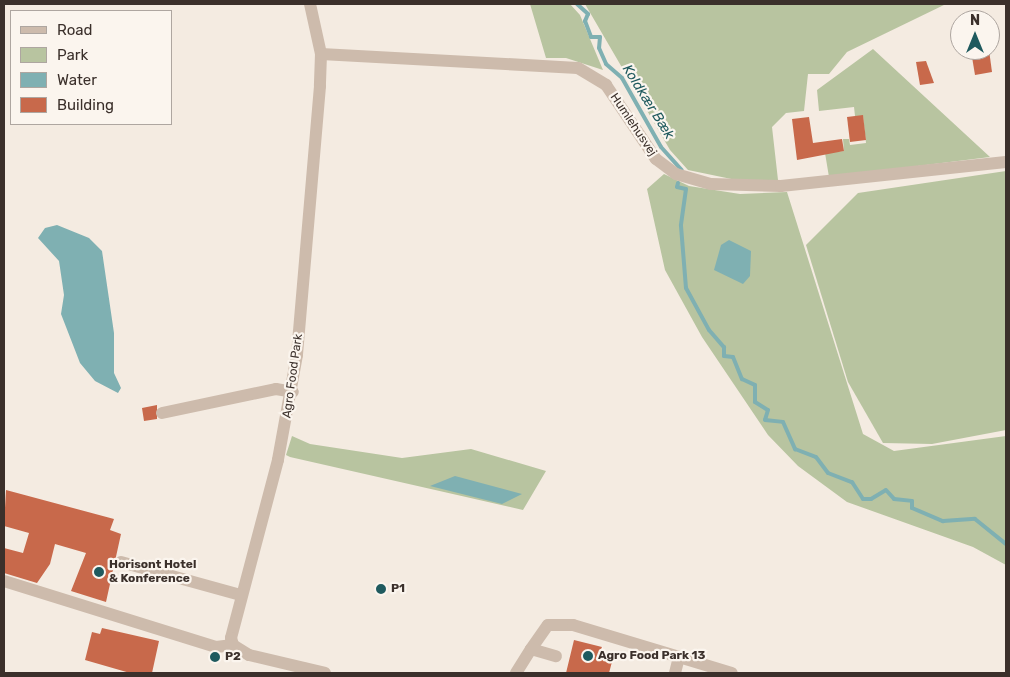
<!DOCTYPE html>
<meta charset="utf-8">
<style>
body{margin:0}
#map{position:relative;width:1010px;height:677px;overflow:hidden;background:#f4ebe1;font-family:Rubik,sans-serif}
div>[style]{position:absolute}
.green>*{inset:0;background:#b8c4a0}
.water>*{inset:0;background:#7fb0b2}
.stream>*{height:4px;margin:-2px;padding:0 2px;transform-origin:2px;border-radius:2px;background:#7fb0b2}
.building>*{inset:0;background:#c8694b}
.minor>*{height:12px;margin:-6px;padding:0 6px;transform-origin:6px;border-radius:6px;background:#cdbbac}
.dots>*{width:14px;height:14px;translate:-50% -50%;box-sizing:border-box;border:2px solid #fbf5ee;border-radius:50%}
span{translate:-50% -50%;white-space:nowrap;text-align:center;line-height:1.15;-webkit-text-stroke:4.5px #fbf5ee;paint-order:stroke}
.street-label{font-size:12px;color:#3b302b}
.poi-label{font-size:12px;color:#3b302b;font-weight:700}
.left{translate:0 -50%;text-align:left}
.water-label{font-size:14px;color:#1f5a5e;font-style:italic}
.frame{position:absolute;inset:0;border:5px solid #3b302b;pointer-events:none}
.legend{position:absolute;left:10px;top:10px;width:162px;height:115px;box-sizing:border-box;background:#fbf5ee;border:1px solid #aea6a0;margin:0;padding:6px 9px;list-style:none;font-size:15px;color:#3b302b}
.legend li{display:flex;align-items:center;gap:10px;height:25px}
.legend b{width:25px;border:1px solid #aea6a0}
.north{position:absolute;left:950px;top:10px;width:50px;height:50px;box-sizing:border-box;background:#fbf5ee;border:1px solid #aea6a0;border-radius:50%;rotate:0deg;font-size:14px;font-weight:700;line-height:20px;text-align:center;color:#3b302b}
.north::after{content:'';display:block;margin:auto;width:18px;height:22px;background:#1f5a5e;clip-path:polygon(50% 0,100% 100%,50% 72%,0 100%)}
</style>
<div id="map">
<div class="green">
<i style="clip-path:polygon(530px 4px,570px 4px,580px 15px,603px 70px,566px 58px,546px 58px)"></i>
<i style="clip-path:polygon(585px 4px,946px 4px,847px 52px,829px 74px,808px 74px,804px 111px,786px 113px,772px 127px,778px 180px,741px 181px,688px 170px,670px 150px)"></i>
<i style="clip-path:polygon(873px 49px,990px 157px,829px 177px,825px 153px,844px 151px,843px 139px,849px 139px,850px 145px,866px 143px,863px 116px,855px 116px,854px 107px,819px 111px,817px 90px)"></i>
<i style="clip-path:polygon(1006px 171px,1006px 430px,932px 444px,883px 443px,848px 382px,806px 245px,858px 193px)"></i>
<i style="clip-path:polygon(664px 174px,689px 186px,740px 194px,787px 192px,863px 434px,894px 451px,1006px 436px,1006px 565px,973px 547px,847px 502px,798px 466px,768px 435px,702px 337px,665px 270px,647px 189px)"></i>
<i style="clip-path:polygon(292px 436px,310px 444px,402px 458px,471px 449px,546px 471px,523px 510px,290px 457px,286px 455px)"></i>
</div>
<div class="water">
<i style="clip-path:polygon(57px 225px,89px 238px,102px 251px,114px 333px,114px 373px,121px 388px,118px 393px,95px 381px,80px 363px,61px 314px,64px 295px,59px 261px,38px 238px,45px 228px)"></i>
<i style="clip-path:polygon(729px 240px,751px 251px,750px 276px,743px 284px,714px 270px,721px 245px)"></i>
<i style="clip-path:polygon(455px 476px,522px 494px,502px 504px,430px 486px)"></i>
</div>
<div class="stream">
<i style="left:577px;top:4px;width:15px;rotate:42deg"></i>
<i style="left:588px;top:14px;width:8px;rotate:113deg"></i>
<i style="left:585px;top:21px;width:17px;rotate:69deg"></i>
<i style="left:591px;top:37px;width:9px"></i>
<i style="left:600px;top:37px;width:11px;rotate:95deg"></i>
<i style="left:599px;top:48px;width:17px;rotate:66deg"></i>
<i style="left:606px;top:64px;width:21px;rotate:41deg"></i>
<i style="left:622px;top:78px;width:79px;rotate:60.5deg"></i>
<i style="left:661px;top:147px;width:31px;rotate:48deg"></i>
<i style="left:678px;top:183px;width:4px;rotate:104deg"></i>
<i style="left:677px;top:187px;width:9px;rotate:13deg"></i>
<i style="left:686px;top:189px;width:37px;rotate:98deg"></i>
<i style="left:681px;top:226px;width:62px;rotate:85.4deg"></i>
<i style="left:686px;top:288px;width:48px;rotate:61.3deg"></i>
<i style="left:709px;top:330px;width:23px;rotate:49deg"></i>
<i style="left:724px;top:347px;width:9px;rotate:90deg"></i>
<i style="left:724px;top:356px;width:9px;rotate:6deg"></i>
<i style="left:733px;top:357px;width:24px;rotate:68deg"></i>
<i style="left:742px;top:379px;width:14px;rotate:25deg"></i>
<i style="left:755px;top:385px;width:17px;rotate:90deg"></i>
<i style="left:755px;top:402px;width:15px;rotate:32deg"></i>
<i style="left:768px;top:410px;width:10px;rotate:107deg"></i>
<i style="left:765px;top:420px;width:18px;rotate:6deg"></i>
<i style="left:783px;top:422px;width:30px;rotate:66deg"></i>
<i style="left:795px;top:449px;width:22px;rotate:21deg"></i>
<i style="left:816px;top:457px;width:20px;rotate:53deg"></i>
<i style="left:828px;top:473px;width:26px;rotate:21deg"></i>
<i style="left:852px;top:482px;width:20px;rotate:57deg"></i>
<i style="left:863px;top:499px;width:8px"></i>
<i style="left:871px;top:499px;width:17px;rotate:-31deg"></i>
<i style="left:886px;top:490px;width:12px;rotate:48deg"></i>
<i style="left:894px;top:499px;width:18px;rotate:6deg"></i>
<i style="left:912px;top:501px;width:7px;rotate:90deg"></i>
<i style="left:912px;top:508px;width:34px;rotate:23deg"></i>
<i style="left:943px;top:521px;width:32px;rotate:-4deg"></i>
<i style="left:975px;top:519px;width:40px;rotate:39deg"></i>
</div>
<div class="building">
<i style="clip-path:polygon(989px 50px,992px 72px,975px 75px,971px 51px)"></i>
<i style="clip-path:polygon(926px 61px,934px 83px,920px 85px,916px 62px)"></i>
<i style="clip-path:polygon(863px 115px,866px 140px,850px 142px,847px 117px)"></i>
<i style="clip-path:polygon(809px 117px,813px 143px,842px 139px,844px 151px,797px 160px,792px 119px)"></i>
<i style="clip-path:polygon(157px 405px,157px 419px,144px 421px,142px 408px)"></i>
<i style="clip-path:polygon(6px 490px,114px 519px,110px 530px,121px 534px,106px 602px,71px 591px,86px 553px,55px 544px,50px 564px,37px 583px,4px 573px,4px 548px,23px 553px,29px 533px,4px 526px)"></i>
<i style="clip-path:polygon(102px 628px,159px 641px,152px 673px,130px 673px,85px 660px,92px 632px,100px 634px)"></i>
<i style="clip-path:polygon(574px 640px,602px 647px,600px 655px,613px 658px,609px 673px,566px 673px)"></i>
</div>
<div class="minor">
<i style="left:310px;top:4px;width:51px;rotate:77.6deg"></i>
<i style="left:321px;top:54px;width:32px;rotate:92deg"></i>
<i style="left:320px;top:86px;width:270px;rotate:94.9deg"></i>
<i style="left:297px;top:355px;width:107px;rotate:100.3deg"></i>
<i style="left:278px;top:460px;width:184px;rotate:104.8deg"></i>
<i style="left:231px;top:638px;width:7px;rotate:74deg"></i>
<i style="left:233px;top:645px;width:19px;rotate:32deg"></i>
<i style="left:249px;top:655px;width:78px;rotate:13.3deg"></i>
<i style="left:321px;top:54px;width:257px;rotate:3.1deg"></i>
<i style="left:578px;top:68px;width:33px;rotate:31deg"></i>
<i style="left:606px;top:85px;width:89px;rotate:56deg"></i>
<i style="left:656px;top:159px;width:25px;rotate:37deg"></i>
<i style="left:676px;top:174px;width:36px;rotate:16deg"></i>
<i style="left:711px;top:184px;width:70px;rotate:1.6deg"></i>
<i style="left:781px;top:186px;width:226px;rotate:-6.1deg"></i>
<i style="left:162px;top:413px;width:116px;rotate:-11.9deg"></i>
<i style="left:276px;top:389px;width:17px;rotate:10deg"></i>
<i style="left:121px;top:562px;width:124px;rotate:15.4deg"></i>
<i style="left:4px;top:581px;width:222px;rotate:17.3deg"></i>
<i style="left:216px;top:647px;width:17px;rotate:-7deg"></i>
<i style="left:531px;top:649px;width:29px;rotate:-55deg"></i>
<i style="left:548px;top:625px;width:25px"></i>
<i style="left:573px;top:625px;width:111px;rotate:16.8deg"></i>
<i style="left:516px;top:673px;width:28px;rotate:-58deg"></i>
<i style="left:531px;top:649px;width:26px;rotate:16deg"></i>
<i style="left:675px;top:673px;width:16px;rotate:-76deg"></i>
<i style="left:679px;top:657px;width:55px;rotate:16.8deg"></i>
</div>
<div class="dots">
<i style="left:99px;top:572px;background:#1f5a5e"></i>
<i style="left:381px;top:589px;background:#1f5a5e"></i>
<i style="left:588px;top:656px;background:#1f5a5e"></i>
<i style="left:215px;top:657px;background:#1f5a5e"></i>
</div>
<div class="street-label">
<span style="left:633px;top:125px;rotate:56deg">Humlehusvej</span>
<span style="left:293px;top:376px;rotate:-82deg">Agro Food Park</span>
</div>
<div class="poi-label">
<span class="left" style="left:109px;top:572px">Horisont Hotel<br>&amp; Konference</span>
<span class="left" style="left:391px;top:589px">P1</span>
<span class="left" style="left:598px;top:656px">Agro Food Park 13</span>
<span class="left" style="left:225px;top:657px">P2</span>
</div>
<div class="water-label">
<span style="left:648px;top:102px;rotate:58deg">Koldkær Bæk</span>
</div>
<div class="frame"></div>
<ul class="legend">
<li><b style="height:6px;background:#cdbbac"></b>Road</li>
<li><b style="height:14px;background:#b8c4a0"></b>Park</li>
<li><b style="height:14px;background:#7fb0b2"></b>Water</li>
<li><b style="height:14px;background:#c8694b"></b>Building</li>
</ul>
<div class="north">N</div>
</div>
